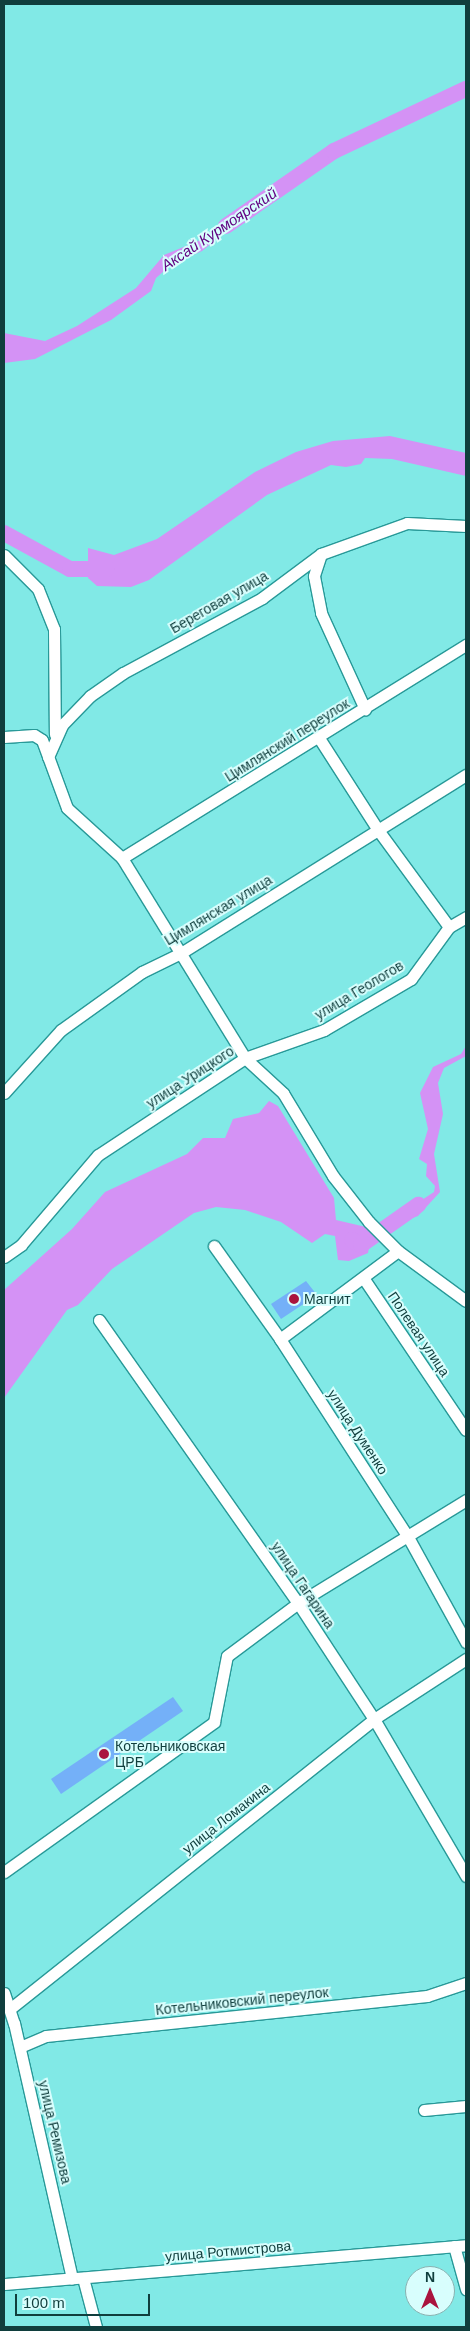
<!DOCTYPE html>
<meta charset="utf-8">
<style>
body{margin:0}
#map{position:relative;width:470px;height:2331px;overflow:hidden;background:#81e9e6;font-family:Helvetica,sans-serif}
div>[style]{position:absolute}
.water>*{inset:0;background:#d492f5}
.river>*{height:16px;margin:-8px;padding:0 8px;transform-origin:8px;border-radius:8px;background:#d492f5}
.building>*{inset:0;background:#74b0f8}
.roads{filter:drop-shadow(1px 0 #289998) drop-shadow(-1px 0 #289998) drop-shadow(0 1px #289998) drop-shadow(0 -1px #289998)}
.minor>*{height:11px;margin:-5.5px;padding:0 5.5px;transform-origin:5.5px;border-radius:5.5px;background:#fff}
.dots>*{width:14px;height:14px;translate:-50% -50%;box-sizing:border-box;border:2px solid #d8fefd;border-radius:50%}
span{translate:-50% -50%;white-space:nowrap;text-align:center;line-height:1.15;-webkit-text-stroke:4px #d8fefd;paint-order:stroke}
.street-label{font-size:14px;color:#103e3d}
.poi-label{font-size:14px;color:#103e3d}
.left{translate:0 -50%;text-align:left}
.water-label{font-size:15px;color:#620482;font-style:italic}
.frame{position:absolute;inset:0;border:5px solid #103e3d;pointer-events:none}
.north{position:absolute;left:405px;top:2266px;width:50px;height:50px;box-sizing:border-box;background:#d8fefd;border:1px solid #88b1b0;border-radius:50%;rotate:0deg;font-size:14px;font-weight:700;line-height:20px;text-align:center;color:#103e3d}
.north::after{content:'';display:block;margin:auto;width:18px;height:22px;background:#aa143e;clip-path:polygon(50% 0,100% 100%,50% 72%,0 100%)}
.scale{position:absolute;left:15px;top:2294px;width:135px;height:22px;box-sizing:border-box;border:2px solid #103e3d;border-top:0;padding-left:6px;font-size:15px;line-height:18px;white-space:nowrap;color:#103e3d;-webkit-text-stroke:4px #d8fefd;paint-order:stroke}
</style>
<div id="map">
<div class="water">
<i style="clip-path:polygon(238px 214px,247px 215px,202px 251px,171px 265px,156px 278px,151px 291px,111px 320px,35px 359px,4px 363px,4px 333px,45px 341px,77px 326px,136px 288px,164px 255px,203px 239px)"></i>
<i style="clip-path:polygon(390px 436px,466px 453px,466px 476px,392px 459px,365px 458px,361px 464px,346px 467px,331px 465px,267px 495px,149px 580px,131px 587px,97px 586px,88px 578px,88px 548px,114px 555px,157px 539px,255px 472px,296px 452px,333px 441px)"></i>
<i style="clip-path:polygon(466px 1046px,466px 1056px,444px 1068px,438px 1083px,443px 1114px,434px 1154px,440px 1192px,418px 1216px,404px 1221px,398px 1210px,403px 1206px,408px 1209px,434px 1192px,435px 1186px,426px 1176px,427px 1164px,419px 1159px,428px 1129px,420px 1093px,433px 1067px,461px 1054px)"></i>
<i style="clip-path:polygon(269px 1101px,278px 1106px,334px 1198px,336px 1220px,366px 1227px,371px 1237px,368px 1253px,349px 1261px,338px 1260px,335px 1236px,325px 1234px,312px 1243px,281px 1222px,245px 1210px,216px 1207px,194px 1213px,112px 1269px,78px 1305px,67px 1310px,4px 1398px,4px 1290px,72px 1229px,105px 1192px,187px 1154px,203px 1138px,225px 1138px,233px 1119px,259px 1113px)"></i>
</div>
<div class="river">
<i style="left:226px;top:226px;width:131px;rotate:-34.8deg"></i>
<i style="left:334px;top:151px;width:146px;rotate:-25.2deg"></i>
<i style="left:4px;top:533px;width:75px;rotate:28.6deg"></i>
<i style="left:70px;top:569px;width:37px"></i>
<i style="left:352px;top:1240px;width:10px;rotate:29deg"></i>
<i style="left:361px;top:1245px;width:70px;rotate:-35.1deg"></i>
</div>
<div class="building">
<i style="clip-path:polygon(306px 1281px,317px 1295px,281px 1319px,271px 1304px)"></i>
<i style="clip-path:polygon(173px 1697px,183px 1711px,61px 1794px,51px 1779px)"></i>
</div>
<div class="roads">
<div class="minor">
<i style="left:321px;top:554px;width:23px;rotate:108deg"></i>
<i style="left:314px;top:576px;width:38px;rotate:79deg"></i>
<i style="left:321px;top:613px;width:106px;rotate:65.4deg"></i>
<i style="left:4px;top:555px;width:48px;rotate:45deg"></i>
<i style="left:38px;top:589px;width:43px;rotate:68.2deg"></i>
<i style="left:54px;top:629px;width:105px;rotate:89.5deg"></i>
<i style="left:4px;top:737px;width:30px;rotate:-4deg"></i>
<i style="left:34px;top:735px;width:9px;rotate:32deg"></i>
<i style="left:42px;top:740px;width:72px;rotate:69.8deg"></i>
<i style="left:67px;top:808px;width:74px;rotate:42.3deg"></i>
<i style="left:122px;top:858px;width:235px;rotate:58.4deg"></i>
<i style="left:245px;top:1058px;width:84px;rotate:-19.5deg"></i>
<i style="left:324px;top:1030px;width:101px;rotate:-30.4deg"></i>
<i style="left:411px;top:979px;width:64px;rotate:-53.8deg"></i>
<i style="left:449px;top:927px;width:20px;rotate:-30deg"></i>
<i style="left:319px;top:738px;width:109px;rotate:57.3deg"></i>
<i style="left:378px;top:830px;width:120px;rotate:53.8deg"></i>
<i style="left:48px;top:757px;width:36px;rotate:-66deg"></i>
<i style="left:63px;top:724px;width:39px;rotate:-46deg"></i>
<i style="left:90px;top:696px;width:40px;rotate:-34.9deg"></i>
<i style="left:123px;top:673px;width:158px;rotate:-28.3deg"></i>
<i style="left:262px;top:598px;width:74px;rotate:-36.7deg"></i>
<i style="left:321px;top:554px;width:91px;rotate:-19.8deg"></i>
<i style="left:407px;top:523px;width:59px;rotate:2.9deg"></i>
<i style="left:122px;top:858px;width:405px;rotate:-31.8deg"></i>
<i style="left:4px;top:1093px;width:85px;rotate:-47.9deg"></i>
<i style="left:61px;top:1030px;width:100px;rotate:-35.6deg"></i>
<i style="left:142px;top:972px;width:43px;rotate:-26deg"></i>
<i style="left:181px;top:953px;width:336px;rotate:-32deg"></i>
<i style="left:214px;top:1246px;width:114px;rotate:54.6deg"></i>
<i style="left:280px;top:1339px;width:236px;rotate:57.1deg"></i>
<i style="left:408px;top:1537px;width:120px;rotate:61.1deg"></i>
<i style="left:4px;top:1257px;width:21px;rotate:-35deg"></i>
<i style="left:21px;top:1245px;width:118px;rotate:-49.5deg"></i>
<i style="left:98px;top:1155px;width:176px;rotate:-33.4deg"></i>
<i style="left:245px;top:1058px;width:52px;rotate:42.6deg"></i>
<i style="left:283px;top:1093px;width:97px;rotate:58.9deg"></i>
<i style="left:333px;top:1176px;width:58px;rotate:52deg"></i>
<i style="left:369px;top:1222px;width:41px;rotate:45deg"></i>
<i style="left:398px;top:1251px;width:84px;rotate:36.3deg"></i>
<i style="left:364px;top:1279px;width:182px;rotate:56deg"></i>
<i style="left:99px;top:1320px;width:346px;rotate:54.9deg"></i>
<i style="left:298px;top:1603px;width:139px;rotate:56.8deg"></i>
<i style="left:374px;top:1719px;width:182px;rotate:59.6deg"></i>
<i style="left:280px;top:1339px;width:147px;rotate:-36.7deg"></i>
<i style="left:4px;top:1872px;width:258px;rotate:-35.5deg"></i>
<i style="left:214px;top:1722px;width:67px;rotate:-78.9deg"></i>
<i style="left:227px;top:1656px;width:89px;rotate:-36.7deg"></i>
<i style="left:298px;top:1603px;width:197px;rotate:-31.5deg"></i>
<i style="left:4px;top:1993px;width:32px;rotate:72deg"></i>
<i style="left:14px;top:2023px;width:262px;rotate:77.2deg"></i>
<i style="left:11px;top:2008px;width:464px;rotate:-38.5deg"></i>
<i style="left:374px;top:1719px;width:110px;rotate:-33.1deg"></i>
<i style="left:20px;top:2047px;width:28px;rotate:-23deg"></i>
<i style="left:46px;top:2036px;width:383px;rotate:-6deg"></i>
<i style="left:427px;top:1996px;width:41px;rotate:-18.4deg"></i>
<i style="left:424px;top:2110px;width:42px;rotate:-5.4deg"></i>
<i style="left:454px;top:2246px;width:45px;rotate:74.4deg"></i>
<i style="left:83px;top:2278px;width:51px;rotate:75.1deg"></i>
<i style="left:4px;top:2284px;width:464px;rotate:-4.8deg"></i>
</div>
</div>
<div class="dots">
<i style="left:294px;top:1299px;background:#aa143e"></i>
<i style="left:104px;top:1754px;background:#aa143e"></i>
</div>
<div class="street-label">
<span style="left:219px;top:602px;rotate:-30deg">Береговая улица</span>
<span style="left:287px;top:740px;rotate:-32deg">Цимлянский переулок</span>
<span style="left:218px;top:910px;rotate:-31deg">Цимлянская улица</span>
<span style="left:359px;top:990px;rotate:-31deg">улица Геологов</span>
<span style="left:190px;top:1077px;rotate:-33deg">улица Урицкого</span>
<span style="left:419px;top:1334px;rotate:56deg">Полевая улица</span>
<span style="left:358px;top:1432px;rotate:57deg">улица Думенко</span>
<span style="left:303px;top:1585px;rotate:56deg">улица Гагарина</span>
<span style="left:226px;top:1818px;rotate:-38deg">улица Ломакина</span>
<span style="left:242px;top:2001px;rotate:-6deg">Котельниковский переулок</span>
<span style="left:55px;top:2132px;rotate:77deg">улица Ремизова</span>
<span style="left:228px;top:2251px;rotate:-5deg">улица Ротмистрова</span>
</div>
<div class="poi-label">
<span class="left" style="left:304px;top:1299px">Магнит</span>
<span class="left" style="left:115px;top:1754px">Котельниковская<br>ЦРБ</span>
</div>
<div class="water-label">
<span style="left:219px;top:229px;rotate:-34deg">Аксай Курмоярский</span>
</div>
<div class="frame"></div>
<div class="north">N</div>
<div class="scale">100 m</div>
</div>
